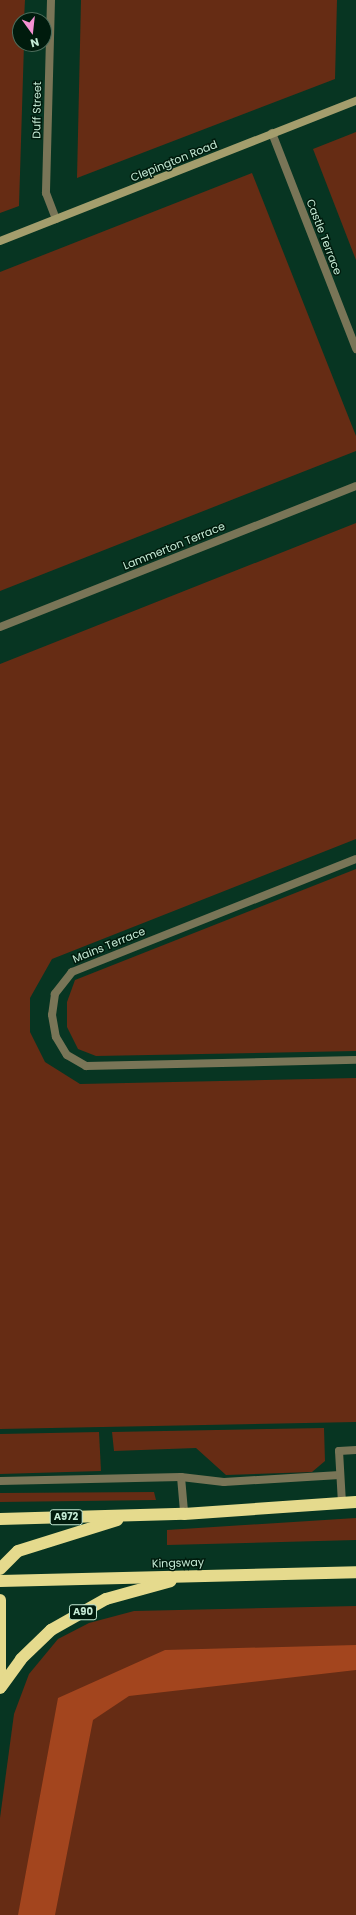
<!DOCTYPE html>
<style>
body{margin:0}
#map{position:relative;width:356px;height:1915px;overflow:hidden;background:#073522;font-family:Poppins,sans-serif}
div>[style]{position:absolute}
.green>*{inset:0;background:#662c14}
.forest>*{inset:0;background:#a3451e}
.lane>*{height:8px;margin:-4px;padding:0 4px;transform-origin:4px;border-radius:4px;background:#797557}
.street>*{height:8px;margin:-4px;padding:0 4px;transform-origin:4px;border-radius:4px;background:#797557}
.secondary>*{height:8px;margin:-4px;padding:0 4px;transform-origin:4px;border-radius:4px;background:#a49e6d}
.highway>*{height:12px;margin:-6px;padding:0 6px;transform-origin:6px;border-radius:6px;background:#e5da8d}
span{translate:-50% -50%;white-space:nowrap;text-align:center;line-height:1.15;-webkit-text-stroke:3px #001b0d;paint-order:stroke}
.shield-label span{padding:1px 3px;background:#001b0d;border:1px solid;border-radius:3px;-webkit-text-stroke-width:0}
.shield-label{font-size:10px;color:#c4ead5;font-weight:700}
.street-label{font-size:11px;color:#c4ead5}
.north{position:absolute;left:12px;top:12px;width:40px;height:40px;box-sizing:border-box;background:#001b0d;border:1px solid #4e6e5d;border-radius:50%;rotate:165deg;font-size:11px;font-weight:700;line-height:16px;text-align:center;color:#c4ead5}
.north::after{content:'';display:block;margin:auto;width:14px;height:18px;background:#f591d3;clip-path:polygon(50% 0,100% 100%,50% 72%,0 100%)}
</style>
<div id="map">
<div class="green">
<i style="clip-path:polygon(0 0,25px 0,24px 20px,20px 20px,20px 44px,24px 44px,19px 206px,0 213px)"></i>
<i style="clip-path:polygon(81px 0,337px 0,335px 79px,77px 178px)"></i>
<i style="clip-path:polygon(356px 132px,356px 260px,313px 149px)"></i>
<i style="clip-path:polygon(252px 173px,356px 436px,356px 451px,0 591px,0 272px)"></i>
<i style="clip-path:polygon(356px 523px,356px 839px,52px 959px,30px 998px,30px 1032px,45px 1062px,80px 1084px,356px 1078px,356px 1422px,0 1429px,0 664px)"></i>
<i style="clip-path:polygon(356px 869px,356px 1051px,96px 1056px,78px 1049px,67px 1027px,67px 1002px,75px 980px)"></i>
<i style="clip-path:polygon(324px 1428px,325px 1461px,312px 1472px,226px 1475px,196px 1448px,114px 1451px,112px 1432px)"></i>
<i style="clip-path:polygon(99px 1432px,101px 1471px,0 1474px,0 1434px)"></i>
<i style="clip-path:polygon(154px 1492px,156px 1500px,0 1502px,0 1493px)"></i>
<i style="clip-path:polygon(356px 1518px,356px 1540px,167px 1545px,167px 1530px)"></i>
<i style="clip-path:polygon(356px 1606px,356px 1915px,0 1915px,0 1818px,14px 1714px,29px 1674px,58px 1639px,89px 1623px,134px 1611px)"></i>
</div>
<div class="forest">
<i style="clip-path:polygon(356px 1645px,356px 1670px,129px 1696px,93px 1720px,55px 1915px,18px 1915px,58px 1698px,165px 1650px)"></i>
</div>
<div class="lane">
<i style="left:181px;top:1477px;width:37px;rotate:85deg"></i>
<i style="left:0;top:1481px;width:181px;rotate:-1.3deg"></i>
<i style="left:181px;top:1477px;width:43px;rotate:6.6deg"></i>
<i style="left:224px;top:1482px;width:116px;rotate:-3.5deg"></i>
<i style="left:342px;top:1503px;width:52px;rotate:-93.3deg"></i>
<i style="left:339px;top:1451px;width:17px;rotate:-3deg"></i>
</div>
<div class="street">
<i style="left:51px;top:0;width:193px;rotate:91.5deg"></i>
<i style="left:46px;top:193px;width:28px;rotate:69deg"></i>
<i style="left:272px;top:133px;width:232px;rotate:68.7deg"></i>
<i style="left:0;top:627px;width:383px;rotate:-21.6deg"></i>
<i style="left:356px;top:859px;width:306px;rotate:158.3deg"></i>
<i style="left:72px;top:972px;width:28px;rotate:128deg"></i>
<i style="left:55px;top:994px;width:21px;rotate:98deg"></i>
<i style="left:52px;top:1015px;width:22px;rotate:80deg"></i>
<i style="left:56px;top:1037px;width:21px;rotate:59deg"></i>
<i style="left:67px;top:1055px;width:22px;rotate:30deg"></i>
<i style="left:86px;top:1066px;width:270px;rotate:-1.3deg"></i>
</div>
<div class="secondary">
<i style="left:0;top:241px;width:383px;rotate:-21.5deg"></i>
</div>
<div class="highway">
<i style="left:0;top:1519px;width:184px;rotate:-1.6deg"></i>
<i style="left:184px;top:1514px;width:172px;rotate:-4deg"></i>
<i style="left:0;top:1569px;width:25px;rotate:-45deg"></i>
<i style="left:18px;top:1551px;width:104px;rotate:-17.4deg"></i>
<i style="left:0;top:1581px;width:356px;rotate:-1.4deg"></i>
<i style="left:0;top:1600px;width:88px;rotate:90deg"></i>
<i style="left:1px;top:1687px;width:34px;rotate:-54deg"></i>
<i style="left:21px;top:1659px;width:42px;rotate:-44deg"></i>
<i style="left:51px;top:1630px;width:63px;rotate:-29.4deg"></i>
<i style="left:106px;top:1599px;width:67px;rotate:-15.5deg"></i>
</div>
<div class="shield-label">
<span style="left:66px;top:1517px">A972</span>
<span style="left:83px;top:1612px">A90</span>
</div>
<div class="street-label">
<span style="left:37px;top:110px;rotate:-89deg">Duff Street</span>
<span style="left:174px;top:161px;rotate:-22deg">Clepington Road</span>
<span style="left:324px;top:237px;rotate:69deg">Castle Terrace</span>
<span style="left:174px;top:546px;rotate:-22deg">Lammerton Terrace</span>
<span style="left:109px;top:945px;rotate:-22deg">Mains Terrace</span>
<span style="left:178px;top:1563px;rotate:-2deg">Kingsway</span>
</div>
<div class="north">N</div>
</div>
